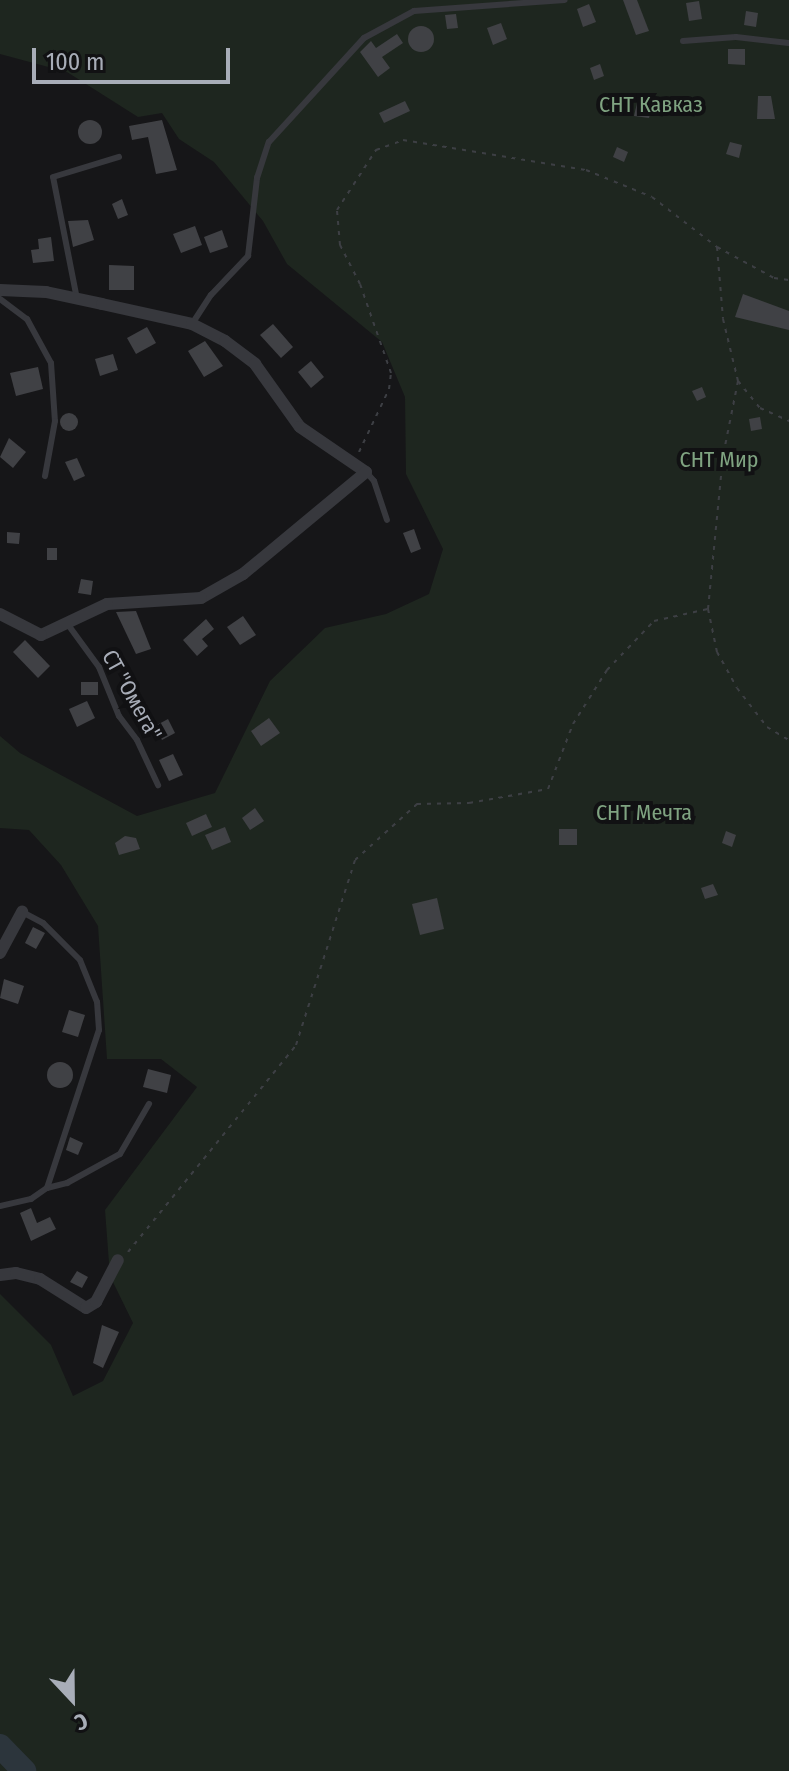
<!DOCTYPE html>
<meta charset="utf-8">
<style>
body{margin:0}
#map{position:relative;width:789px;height:1771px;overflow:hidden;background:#161618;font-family:"Fira Sans Condensed",sans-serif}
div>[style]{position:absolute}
.green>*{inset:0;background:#1e261f}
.river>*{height:24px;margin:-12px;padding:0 12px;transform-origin:12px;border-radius:12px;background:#2c353c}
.building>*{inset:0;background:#404145}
.round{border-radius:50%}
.path>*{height:2px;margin-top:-1px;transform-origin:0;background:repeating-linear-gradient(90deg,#3d3f44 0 4px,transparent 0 10px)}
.lane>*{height:6px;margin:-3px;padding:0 3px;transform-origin:3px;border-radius:3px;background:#37383d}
.street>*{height:12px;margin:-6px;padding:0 6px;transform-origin:6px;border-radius:6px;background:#37383d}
span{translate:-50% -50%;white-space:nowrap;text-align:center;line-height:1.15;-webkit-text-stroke:8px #111113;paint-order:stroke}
.park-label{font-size:22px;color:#7fa381}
.street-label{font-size:22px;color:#a8adb8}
.north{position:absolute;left:32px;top:1659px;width:80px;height:80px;-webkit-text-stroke:6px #111113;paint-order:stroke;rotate:158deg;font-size:22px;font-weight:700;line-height:32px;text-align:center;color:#a8adb8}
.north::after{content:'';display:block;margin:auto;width:28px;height:36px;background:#a8adb8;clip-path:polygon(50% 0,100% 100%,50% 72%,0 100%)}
.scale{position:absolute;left:32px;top:48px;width:198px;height:36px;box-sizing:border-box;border:4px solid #a8adb8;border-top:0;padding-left:10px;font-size:24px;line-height:28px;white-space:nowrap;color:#a8adb8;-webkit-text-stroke:6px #111113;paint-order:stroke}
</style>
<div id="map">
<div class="green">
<i style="clip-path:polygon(0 0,789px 0,789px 1771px,0 1771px,0 1294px,51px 1345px,73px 1396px,103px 1381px,133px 1323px,110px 1276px,105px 1210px,197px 1087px,161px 1059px,107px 1059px,98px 926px,61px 865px,29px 830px,0 828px,0 736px,20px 753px,137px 816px,215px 793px,270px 681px,325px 628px,386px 614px,429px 594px,443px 549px,406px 474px,405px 397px,382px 342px,287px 264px,263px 221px,214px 162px,179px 139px,162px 113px,138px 117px,67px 72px,0 54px)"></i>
</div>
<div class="river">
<i style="left:0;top:1746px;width:35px;rotate:46deg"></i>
</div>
<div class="building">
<i style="clip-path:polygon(623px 0,637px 0,649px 31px,636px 35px)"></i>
<i style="clip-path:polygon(699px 1px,702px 19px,689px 21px,686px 3px)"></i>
<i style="clip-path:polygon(589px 4px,596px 22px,583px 27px,577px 9px)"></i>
<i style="clip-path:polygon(746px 11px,758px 13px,756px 27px,744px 25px)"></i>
<i style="clip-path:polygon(456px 14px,458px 28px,447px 29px,445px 15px)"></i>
<i style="clip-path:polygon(501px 23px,507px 39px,493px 45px,487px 28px)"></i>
<i class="round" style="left:408px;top:26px;width:26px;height:26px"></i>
<i style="clip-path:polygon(397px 34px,403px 43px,382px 57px,390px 68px,378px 77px,360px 52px,371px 41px,376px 48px)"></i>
<i style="clip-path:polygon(728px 49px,745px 49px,745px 65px,728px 64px)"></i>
<i style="clip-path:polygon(600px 64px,604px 76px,594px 80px,590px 68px)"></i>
<i style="clip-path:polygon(758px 96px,771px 96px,775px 119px,757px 119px)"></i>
<i style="clip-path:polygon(405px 101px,410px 111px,384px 123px,379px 113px)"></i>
<i style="clip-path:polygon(637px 103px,652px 106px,649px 118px,634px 116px)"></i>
<i style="clip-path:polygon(162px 120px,177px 170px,156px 174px,148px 137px,132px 140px,129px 126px)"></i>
<i class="round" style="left:78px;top:120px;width:24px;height:24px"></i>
<i style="clip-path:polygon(730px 142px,742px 145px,739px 158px,726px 154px)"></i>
<i style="clip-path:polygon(617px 147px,628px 152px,624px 162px,613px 157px)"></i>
<i style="clip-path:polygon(122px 199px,128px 215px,118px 219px,112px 204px)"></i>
<i style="clip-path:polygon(88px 220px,94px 240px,73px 247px,68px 221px)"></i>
<i style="clip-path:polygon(195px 226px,202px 245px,181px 253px,173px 234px)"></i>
<i style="clip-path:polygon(222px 230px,228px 247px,210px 253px,204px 237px)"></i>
<i style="clip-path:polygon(51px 237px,54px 261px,33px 263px,31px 250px,39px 249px,38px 239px)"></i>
<i style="clip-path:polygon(109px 265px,134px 266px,134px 290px,109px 290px)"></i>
<i style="clip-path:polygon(743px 294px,789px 311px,789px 330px,735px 317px)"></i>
<i style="clip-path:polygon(273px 324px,293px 347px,281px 358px,260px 335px)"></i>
<i style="clip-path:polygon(147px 327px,156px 343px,136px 354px,127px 338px)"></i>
<i style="clip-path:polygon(205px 341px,223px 366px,204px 377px,188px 351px)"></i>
<i style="clip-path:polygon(113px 354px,118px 370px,100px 376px,95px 359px)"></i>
<i style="clip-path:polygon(311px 361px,324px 377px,311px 388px,298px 372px)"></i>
<i style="clip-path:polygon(38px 367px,43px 389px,16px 396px,10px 373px)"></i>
<i style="clip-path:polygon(702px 387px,706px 397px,697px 401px,692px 391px)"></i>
<i class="round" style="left:60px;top:413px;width:18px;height:18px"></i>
<i style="clip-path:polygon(760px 417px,762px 429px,751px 431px,749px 419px)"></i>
<i style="clip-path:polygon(9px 438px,26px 452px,13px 468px,0 457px)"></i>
<i style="clip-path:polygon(77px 458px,85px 476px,74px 481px,65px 462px)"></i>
<i style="clip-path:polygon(414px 529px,421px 549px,411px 553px,403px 533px)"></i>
<i style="clip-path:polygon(7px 532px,20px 533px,19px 544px,7px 543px)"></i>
<i style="clip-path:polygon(47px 548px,57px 548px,57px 560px,47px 560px)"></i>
<i style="clip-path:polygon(81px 579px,93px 581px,91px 595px,78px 593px)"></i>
<i style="clip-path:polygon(136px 611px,151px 649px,136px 654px,116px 612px)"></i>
<i style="clip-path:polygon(243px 616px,256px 635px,240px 645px,227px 627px)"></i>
<i style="clip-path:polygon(206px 619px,214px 629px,202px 639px,208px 646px,197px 656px,183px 640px)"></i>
<i style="clip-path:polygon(25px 640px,50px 666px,38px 678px,13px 652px)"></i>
<i style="clip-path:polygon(81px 682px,98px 682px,98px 695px,81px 695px)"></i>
<i style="clip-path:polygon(87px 701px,95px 718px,77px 727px,69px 709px)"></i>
<i style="clip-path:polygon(269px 718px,280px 733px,261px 746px,251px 731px)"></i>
<i style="clip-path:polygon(168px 719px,175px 733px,162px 740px,155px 726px)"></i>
<i style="clip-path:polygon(173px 754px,183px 775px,169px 781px,159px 760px)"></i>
<i style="clip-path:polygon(255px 808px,264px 821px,250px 830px,242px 818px)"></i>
<i style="clip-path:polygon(206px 814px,212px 827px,192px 836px,186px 823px)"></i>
<i style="clip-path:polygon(225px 827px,231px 842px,212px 850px,205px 835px)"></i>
<i style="clip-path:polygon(559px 829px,577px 829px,577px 845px,559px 845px)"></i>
<i style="clip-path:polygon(726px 831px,736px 835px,732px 847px,722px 843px)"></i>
<i style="clip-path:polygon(125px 836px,136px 838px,140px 849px,119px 855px,115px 843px)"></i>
<i style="clip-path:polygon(713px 884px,718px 895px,705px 899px,701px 888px)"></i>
<i style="clip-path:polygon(437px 898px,444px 929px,420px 935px,412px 904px)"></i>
<i style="clip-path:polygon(33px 927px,45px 933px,36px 949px,25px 943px)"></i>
<i style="clip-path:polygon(4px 979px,24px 986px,18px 1004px,0 998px)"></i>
<i style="clip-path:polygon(69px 1010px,85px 1015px,78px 1037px,62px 1032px)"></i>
<i class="round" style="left:47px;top:1062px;width:26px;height:26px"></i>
<i style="clip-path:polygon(148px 1069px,171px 1075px,167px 1093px,143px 1087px)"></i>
<i style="clip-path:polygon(70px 1137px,83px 1143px,78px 1155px,66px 1150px)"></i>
<i style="clip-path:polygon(31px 1208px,37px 1223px,50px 1217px,56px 1229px,31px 1241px,20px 1213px)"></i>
<i style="clip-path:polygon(77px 1271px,88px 1277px,82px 1288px,70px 1282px)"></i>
<i style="clip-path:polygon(102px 1325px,119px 1332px,103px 1368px,93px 1363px)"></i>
</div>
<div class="path">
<i style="left:717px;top:247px;width:72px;rotate:85.2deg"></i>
<i style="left:723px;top:319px;width:64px;rotate:76.4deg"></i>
<i style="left:738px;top:381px;width:35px;rotate:51deg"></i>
<i style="left:760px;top:408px;width:32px;rotate:24deg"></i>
<i style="left:738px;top:381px;width:76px;rotate:101.3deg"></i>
<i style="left:723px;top:456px;width:154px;rotate:95.6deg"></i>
<i style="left:708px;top:609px;width:44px;rotate:78.2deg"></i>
<i style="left:717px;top:652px;width:41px;rotate:60.9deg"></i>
<i style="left:737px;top:688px;width:49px;rotate:52.4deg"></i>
<i style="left:767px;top:727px;width:26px;rotate:31deg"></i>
<i style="left:359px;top:452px;width:70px;rotate:-64.5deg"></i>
<i style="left:389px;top:389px;width:16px;rotate:-83deg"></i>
<i style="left:391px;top:373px;width:94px;rotate:-109.2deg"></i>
<i style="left:360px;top:284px;width:44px;rotate:-117.1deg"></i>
<i style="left:340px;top:245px;width:35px;rotate:-95deg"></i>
<i style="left:337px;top:210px;width:72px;rotate:-57deg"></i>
<i style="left:376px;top:150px;width:29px;rotate:-20deg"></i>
<i style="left:403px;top:140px;width:185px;rotate:9.3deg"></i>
<i style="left:586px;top:170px;width:71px;rotate:22.2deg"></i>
<i style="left:652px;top:197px;width:82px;rotate:37.6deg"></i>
<i style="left:717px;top:247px;width:65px;rotate:28.5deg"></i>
<i style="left:774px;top:278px;width:15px;rotate:8deg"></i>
<i style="left:128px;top:1252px;width:267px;rotate:-50.9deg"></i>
<i style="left:296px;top:1045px;width:194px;rotate:-72.3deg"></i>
<i style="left:355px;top:860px;width:84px;rotate:-42.1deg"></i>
<i style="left:417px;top:804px;width:52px;rotate:-1.1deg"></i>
<i style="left:469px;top:803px;width:80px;rotate:-10deg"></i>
<i style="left:548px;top:789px;width:70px;rotate:-69deg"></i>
<i style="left:573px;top:724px;width:64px;rotate:-57.8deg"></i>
<i style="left:607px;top:670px;width:68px;rotate:-46.2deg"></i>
<i style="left:654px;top:621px;width:55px;rotate:-12.5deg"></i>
</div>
<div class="lane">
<i style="left:683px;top:41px;width:53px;rotate:-4.3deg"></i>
<i style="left:736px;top:37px;width:53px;rotate:6.5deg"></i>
<i style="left:0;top:299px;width:34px;rotate:37deg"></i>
<i style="left:27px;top:319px;width:50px;rotate:61.4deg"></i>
<i style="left:51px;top:363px;width:58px;rotate:86.1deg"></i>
<i style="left:55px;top:421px;width:56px;rotate:100.3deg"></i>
<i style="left:77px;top:299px;width:124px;rotate:-101.1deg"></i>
<i style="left:53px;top:177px;width:69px;rotate:-16.9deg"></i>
<i style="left:192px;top:324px;width:35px;rotate:-57deg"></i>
<i style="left:211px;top:295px;width:54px;rotate:-46.5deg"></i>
<i style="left:248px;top:256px;width:79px;rotate:-83.4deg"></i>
<i style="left:257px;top:178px;width:38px;rotate:-72deg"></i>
<i style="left:269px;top:142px;width:141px;rotate:-47.6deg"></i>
<i style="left:364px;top:38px;width:57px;rotate:-28.4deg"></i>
<i style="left:414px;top:11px;width:151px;rotate:-4.2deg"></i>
<i style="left:366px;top:472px;width:12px;rotate:48deg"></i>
<i style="left:374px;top:481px;width:41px;rotate:71.6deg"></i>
<i style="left:69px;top:626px;width:51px;rotate:53.8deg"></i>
<i style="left:99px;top:667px;width:53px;rotate:67.8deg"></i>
<i style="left:119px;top:716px;width:30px;rotate:53deg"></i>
<i style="left:137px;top:740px;width:50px;rotate:65deg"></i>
<i style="left:47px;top:1188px;width:21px;rotate:-14deg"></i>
<i style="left:67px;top:1183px;width:60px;rotate:-28.7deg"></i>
<i style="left:120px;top:1154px;width:58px;rotate:-59.9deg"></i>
<i style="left:0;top:1206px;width:32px;rotate:-13deg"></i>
<i style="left:31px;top:1199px;width:19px;rotate:-35deg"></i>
<i style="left:47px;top:1188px;width:166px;rotate:-71.8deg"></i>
<i style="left:99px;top:1030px;width:28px;rotate:-94deg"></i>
<i style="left:97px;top:1002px;width:45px;rotate:-112deg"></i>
<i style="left:80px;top:960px;width:52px;rotate:-135deg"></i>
<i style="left:43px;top:923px;width:24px;rotate:-152deg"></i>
</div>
<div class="street">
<i style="left:0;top:290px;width:46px;rotate:2.5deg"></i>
<i style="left:46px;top:292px;width:57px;rotate:12.1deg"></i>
<i style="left:102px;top:304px;width:92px;rotate:12.5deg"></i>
<i style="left:192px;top:324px;width:37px;rotate:27deg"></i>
<i style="left:225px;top:341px;width:38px;rotate:37deg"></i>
<i style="left:255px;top:364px;width:77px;rotate:54.5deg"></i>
<i style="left:300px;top:427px;width:80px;rotate:34.3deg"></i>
<i style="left:366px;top:472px;width:160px;rotate:140.3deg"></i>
<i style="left:243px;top:574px;width:48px;rotate:150.3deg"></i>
<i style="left:201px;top:598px;width:94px;rotate:176.3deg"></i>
<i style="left:107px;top:604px;width:73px;rotate:154.8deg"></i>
<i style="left:41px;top:635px;width:46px;rotate:-152.9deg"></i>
<i style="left:0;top:953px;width:47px;rotate:-61.8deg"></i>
<i style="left:0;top:1275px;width:16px;rotate:-7deg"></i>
<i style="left:16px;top:1273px;width:25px;rotate:14deg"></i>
<i style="left:40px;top:1279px;width:54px;rotate:32.2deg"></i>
<i style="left:86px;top:1308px;width:12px;rotate:-31deg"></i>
<i style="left:96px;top:1302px;width:47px;rotate:-62.4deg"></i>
</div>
<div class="park-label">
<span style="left:651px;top:105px">СНТ Кавказ</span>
<span style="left:719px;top:460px">СНТ Мир</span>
<span style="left:644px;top:813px">СНТ Мечта</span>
</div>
<div class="street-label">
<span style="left:132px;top:695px;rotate:61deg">СТ "Омега"</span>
</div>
<div class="north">С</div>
<div class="scale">100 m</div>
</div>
